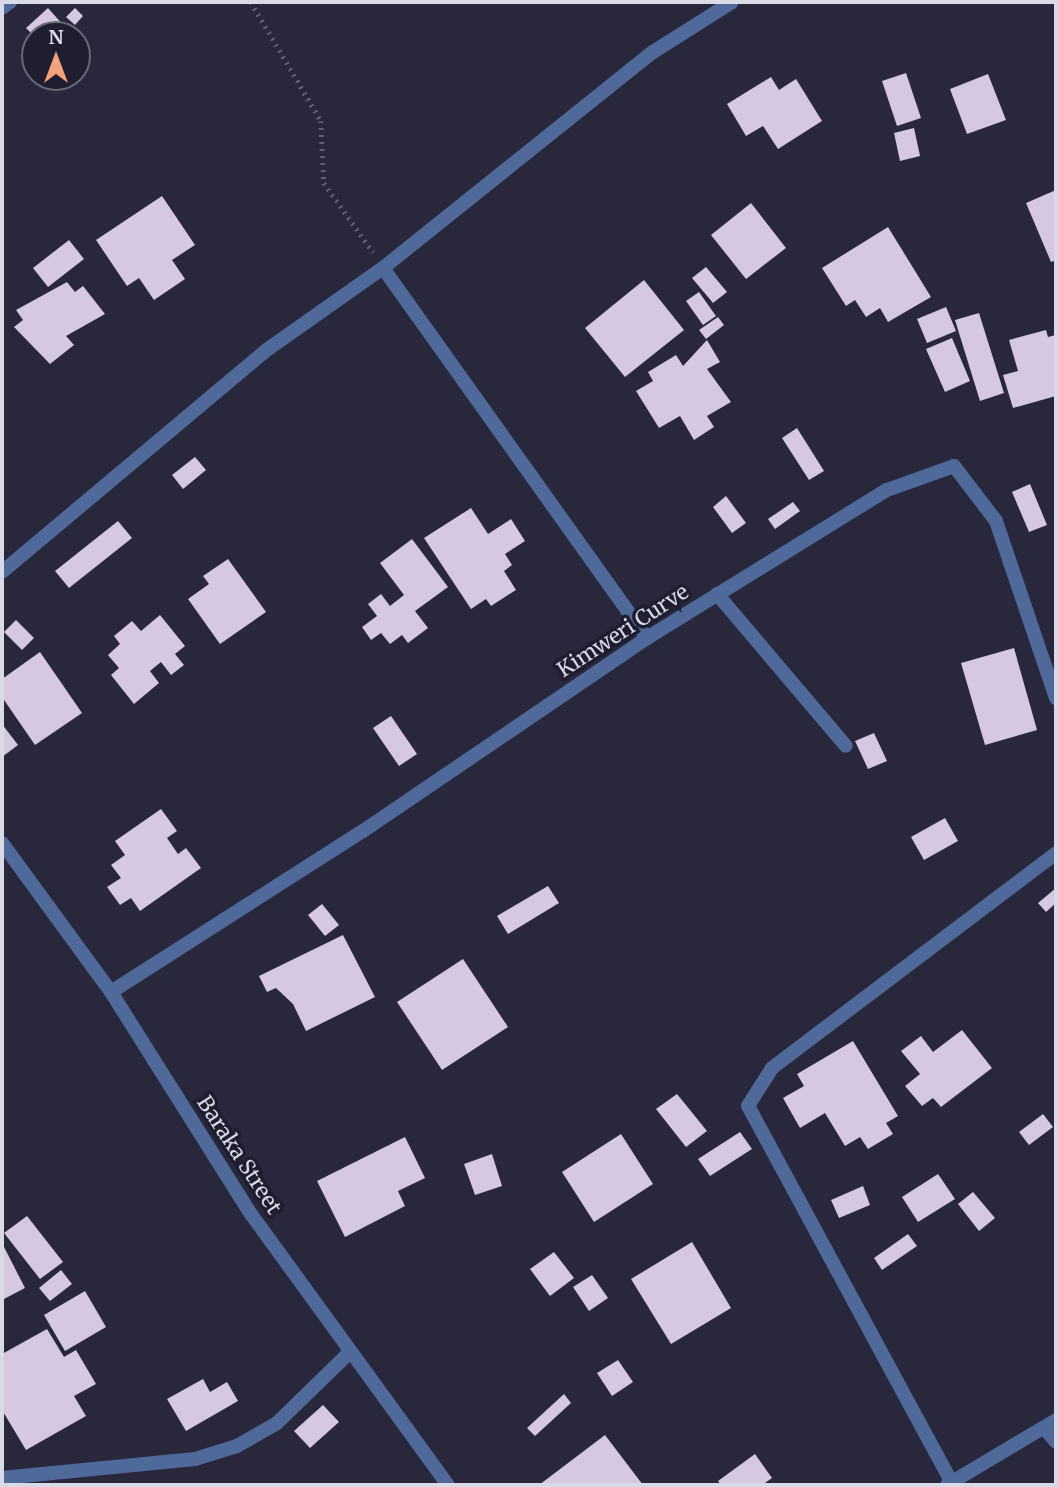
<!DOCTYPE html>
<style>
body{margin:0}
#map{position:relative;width:1058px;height:1487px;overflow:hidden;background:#28273b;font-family:Merriweather,serif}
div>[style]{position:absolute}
.building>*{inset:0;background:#d5c8e0}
.path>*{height:4.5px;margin-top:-2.25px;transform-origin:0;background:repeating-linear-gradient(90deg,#5f5f71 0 2px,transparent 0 7px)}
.service>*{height:14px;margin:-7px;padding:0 7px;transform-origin:7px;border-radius:7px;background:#4f6a9a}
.minor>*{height:14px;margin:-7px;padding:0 7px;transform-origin:7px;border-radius:7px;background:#4f6a9a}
span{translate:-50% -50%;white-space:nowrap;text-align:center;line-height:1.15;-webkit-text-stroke:7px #1f1e31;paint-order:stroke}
.street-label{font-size:21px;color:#d9d9e7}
.frame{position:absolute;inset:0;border:4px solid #d9d9e7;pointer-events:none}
.north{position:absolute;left:21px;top:21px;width:70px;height:70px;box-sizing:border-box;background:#1f1e31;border:2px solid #69697a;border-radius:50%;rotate:0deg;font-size:19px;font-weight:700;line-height:28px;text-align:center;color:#d9d9e7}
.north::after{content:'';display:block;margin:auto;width:24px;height:32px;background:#f1a27b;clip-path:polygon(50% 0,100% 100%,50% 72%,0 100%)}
</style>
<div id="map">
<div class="building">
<i style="clip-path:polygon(48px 8px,72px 35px,35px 37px,26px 28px)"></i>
<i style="clip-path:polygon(75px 8px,83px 16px,75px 25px,66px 17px)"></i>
<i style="clip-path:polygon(906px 73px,921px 118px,897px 126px,882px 81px)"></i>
<i style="clip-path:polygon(988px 74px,1006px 120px,967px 134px,950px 89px)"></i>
<i style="clip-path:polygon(771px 77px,779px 90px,796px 79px,822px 121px,778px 149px,763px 126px,746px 136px,727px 104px)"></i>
<i style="clip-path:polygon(914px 128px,920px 156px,900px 161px,894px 133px)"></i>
<i style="clip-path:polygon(1056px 190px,1056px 260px,1051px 262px,1026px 203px)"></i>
<i style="clip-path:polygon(162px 196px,195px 245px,172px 260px,185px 279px,154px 300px,139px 278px,127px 286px,96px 240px)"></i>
<i style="clip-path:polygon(751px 203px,786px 248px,746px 279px,711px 235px)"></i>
<i style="clip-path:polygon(888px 227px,931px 297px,888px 322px,880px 308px,866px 317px,855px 300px,846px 306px,822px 268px)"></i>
<i style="clip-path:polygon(69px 240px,84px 259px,48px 287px,33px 268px)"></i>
<i style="clip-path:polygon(706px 267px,727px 292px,713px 303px,692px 278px)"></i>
<i style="clip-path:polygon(644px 280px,684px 330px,625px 377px,585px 328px)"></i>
<i style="clip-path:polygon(67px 282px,75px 292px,83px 286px,105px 314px,66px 336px,74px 345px,50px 364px,14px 327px,23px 320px,16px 310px)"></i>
<i style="clip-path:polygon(699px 292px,716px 316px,703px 325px,686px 301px)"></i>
<i style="clip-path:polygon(946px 307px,956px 331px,927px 343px,917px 319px)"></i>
<i style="clip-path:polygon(979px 313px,1004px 393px,980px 401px,955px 320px)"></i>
<i style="clip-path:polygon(718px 317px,724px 325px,706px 339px,699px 330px)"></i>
<i style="clip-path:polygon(1046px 330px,1048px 337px,1056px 335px,1056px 396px,1013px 408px,1003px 375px,1018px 371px,1009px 340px)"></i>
<i style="clip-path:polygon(952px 338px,970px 381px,945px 392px,926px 349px)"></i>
<i style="clip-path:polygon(707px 340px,720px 362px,707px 369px,731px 402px,707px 416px,714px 427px,694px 440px,680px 416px,659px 428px,636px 391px,653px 381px,648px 372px,676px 355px,683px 366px)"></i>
<i style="clip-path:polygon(797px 428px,824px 471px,809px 480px,782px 438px)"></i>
<i style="clip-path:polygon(195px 457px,206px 470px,183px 489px,172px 475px)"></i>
<i style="clip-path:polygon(1030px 484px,1047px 525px,1029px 532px,1012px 492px)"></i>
<i style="clip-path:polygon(726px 496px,746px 523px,732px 533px,713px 507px)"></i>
<i style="clip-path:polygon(793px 502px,800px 511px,775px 529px,768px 519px)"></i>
<i style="clip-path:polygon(471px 508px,488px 534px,511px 519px,525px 541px,505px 554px,512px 565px,504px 571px,516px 590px,491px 606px,486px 599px,471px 609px,424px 538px)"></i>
<i style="clip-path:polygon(118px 521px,132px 538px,69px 588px,55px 571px)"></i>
<i style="clip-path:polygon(412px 539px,448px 587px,415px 611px,428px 628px,408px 643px,402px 635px,390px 644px,381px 633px,371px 640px,362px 627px,377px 616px,368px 604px,381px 594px,390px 606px,404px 595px,380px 563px)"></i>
<i style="clip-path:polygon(228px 559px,266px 612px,220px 644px,188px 599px,209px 584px,203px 576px)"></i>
<i style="clip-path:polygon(160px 615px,185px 646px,175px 654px,184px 665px,171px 675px,161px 662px,150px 671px,159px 683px,134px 704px,111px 675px,119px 668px,108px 655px,120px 644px,114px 636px,132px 621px,141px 631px)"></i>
<i style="clip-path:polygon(16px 620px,34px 638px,22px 650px,4px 632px)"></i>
<i style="clip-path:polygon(1014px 648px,1037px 730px,985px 745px,961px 663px)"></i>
<i style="clip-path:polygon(40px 652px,82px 713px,35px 745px,2px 697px,2px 679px)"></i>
<i style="clip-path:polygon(391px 716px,417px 754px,399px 766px,373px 728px)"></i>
<i style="clip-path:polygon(2px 724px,18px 745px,2px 757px)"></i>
<i style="clip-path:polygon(874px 733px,887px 761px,868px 769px,855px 741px)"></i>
<i style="clip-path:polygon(161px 809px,177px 831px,167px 838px,178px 854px,186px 848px,201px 868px,140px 911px,131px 898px,120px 905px,107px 887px,121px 878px,111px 865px,125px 855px,115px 841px)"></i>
<i style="clip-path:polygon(945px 818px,958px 841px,924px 860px,911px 837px)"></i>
<i style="clip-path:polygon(548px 886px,559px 903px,508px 934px,497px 916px)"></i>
<i style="clip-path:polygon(1056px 888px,1056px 903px,1046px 912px,1038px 903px)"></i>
<i style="clip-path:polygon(322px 904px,339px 925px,325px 936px,308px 915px)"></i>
<i style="clip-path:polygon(343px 935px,375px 997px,306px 1031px,293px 1004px,276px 988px,267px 992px,259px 976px)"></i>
<i style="clip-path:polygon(463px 959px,508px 1027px,442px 1070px,397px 1002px)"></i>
<i style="clip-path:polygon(962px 1030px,992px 1068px,941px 1107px,933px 1098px,922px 1106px,905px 1086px,920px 1074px,901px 1051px,921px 1036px,933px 1052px)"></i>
<i style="clip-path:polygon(853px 1041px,898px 1116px,886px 1123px,893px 1134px,868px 1149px,860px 1137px,845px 1146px,825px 1113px,800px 1128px,783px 1098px,804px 1086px,797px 1074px)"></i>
<i style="clip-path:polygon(677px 1094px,707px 1131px,686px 1147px,656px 1109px)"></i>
<i style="clip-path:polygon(1043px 1114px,1053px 1127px,1029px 1145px,1019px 1132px)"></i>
<i style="clip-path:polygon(740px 1132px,752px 1149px,710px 1176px,698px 1159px)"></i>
<i style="clip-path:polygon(621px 1134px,653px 1184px,594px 1222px,562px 1172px)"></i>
<i style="clip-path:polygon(405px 1137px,425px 1178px,398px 1191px,405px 1206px,345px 1237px,317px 1181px)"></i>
<i style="clip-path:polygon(492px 1154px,502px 1186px,475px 1195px,464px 1164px)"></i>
<i style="clip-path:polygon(938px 1174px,955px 1199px,918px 1222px,902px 1197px)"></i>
<i style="clip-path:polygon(863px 1186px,870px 1205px,839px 1218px,831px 1200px)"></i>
<i style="clip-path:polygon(973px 1192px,995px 1218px,979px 1231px,958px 1204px)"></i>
<i style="clip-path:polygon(27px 1216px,63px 1262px,40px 1279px,4px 1233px)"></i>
<i style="clip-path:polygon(908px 1234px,917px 1246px,882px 1270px,874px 1258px)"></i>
<i style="clip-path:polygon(692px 1242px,731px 1308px,671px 1344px,631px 1279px)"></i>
<i style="clip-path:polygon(2px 1243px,25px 1288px,2px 1300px)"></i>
<i style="clip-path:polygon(554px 1252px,574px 1278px,550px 1296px,530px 1269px)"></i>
<i style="clip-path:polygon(61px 1270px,72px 1284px,50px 1301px,39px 1288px)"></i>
<i style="clip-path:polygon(592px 1275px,608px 1298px,589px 1311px,573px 1287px)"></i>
<i style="clip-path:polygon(85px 1291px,106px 1327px,65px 1351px,44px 1315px)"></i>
<i style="clip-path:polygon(47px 1329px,64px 1357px,76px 1350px,96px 1384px,74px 1396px,86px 1416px,26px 1450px,2px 1410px,2px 1354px)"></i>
<i style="clip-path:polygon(618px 1360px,633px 1382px,612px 1396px,597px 1373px)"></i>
<i style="clip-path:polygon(203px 1379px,210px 1392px,227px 1382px,238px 1401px,186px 1431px,167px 1399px)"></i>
<i style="clip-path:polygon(564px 1394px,571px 1403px,535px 1436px,527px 1428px)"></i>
<i style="clip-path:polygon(323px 1405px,339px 1422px,310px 1448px,294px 1431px)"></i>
<i style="clip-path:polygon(605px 1435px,643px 1485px,539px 1485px)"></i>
<i style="clip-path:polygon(755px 1454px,772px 1478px,762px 1485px,721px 1485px,718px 1481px)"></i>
</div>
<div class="path">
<i style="left:251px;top:2px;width:138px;rotate:59.5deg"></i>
<i style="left:321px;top:121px;width:62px;rotate:87.2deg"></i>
<i style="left:324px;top:183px;width:85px;rotate:54.6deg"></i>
</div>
<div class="service">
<i style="left:717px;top:594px;width:199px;rotate:49.7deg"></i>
</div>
<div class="minor">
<i style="left:2px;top:8px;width:10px;rotate:-37deg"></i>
<i style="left:383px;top:268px;width:455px;rotate:54.5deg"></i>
<i style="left:2px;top:572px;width:347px;rotate:-40deg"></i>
<i style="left:268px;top:349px;width:141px;rotate:-35.2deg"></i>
<i style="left:383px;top:268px;width:346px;rotate:-38.7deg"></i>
<i style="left:653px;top:52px;width:93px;rotate:-32.3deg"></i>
<i style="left:2px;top:843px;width:185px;rotate:53.8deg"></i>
<i style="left:111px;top:992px;width:262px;rotate:57.8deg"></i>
<i style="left:251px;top:1214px;width:335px;rotate:54deg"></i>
<i style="left:111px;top:992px;width:299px;rotate:-32.6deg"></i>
<i style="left:363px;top:831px;width:343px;rotate:-34.2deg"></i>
<i style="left:647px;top:638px;width:282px;rotate:-31.7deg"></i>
<i style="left:887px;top:490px;width:71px;rotate:-19.7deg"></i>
<i style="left:954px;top:466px;width:69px;rotate:52.6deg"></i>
<i style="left:996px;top:521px;width:187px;rotate:71.3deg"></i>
<i style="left:1044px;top:1428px;width:18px;rotate:49deg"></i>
<i style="left:2px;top:1478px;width:194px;rotate:-5.6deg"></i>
<i style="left:195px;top:1459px;width:44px;rotate:-17.2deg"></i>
<i style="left:237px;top:1446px;width:46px;rotate:-29.9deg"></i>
<i style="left:277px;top:1423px;width:102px;rotate:-44.2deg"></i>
<i style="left:952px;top:1483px;width:429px;rotate:-118.4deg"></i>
<i style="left:748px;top:1106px;width:45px;rotate:-57.7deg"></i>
<i style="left:772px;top:1068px;width:356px;rotate:-37.1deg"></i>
<i style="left:947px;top:1485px;width:127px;rotate:-30.8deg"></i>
</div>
<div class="street-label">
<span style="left:623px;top:631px;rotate:-33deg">Kimweri Curve</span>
<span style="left:239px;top:1155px;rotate:57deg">Baraka Street</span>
</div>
<div class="frame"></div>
<div class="north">N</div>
</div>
